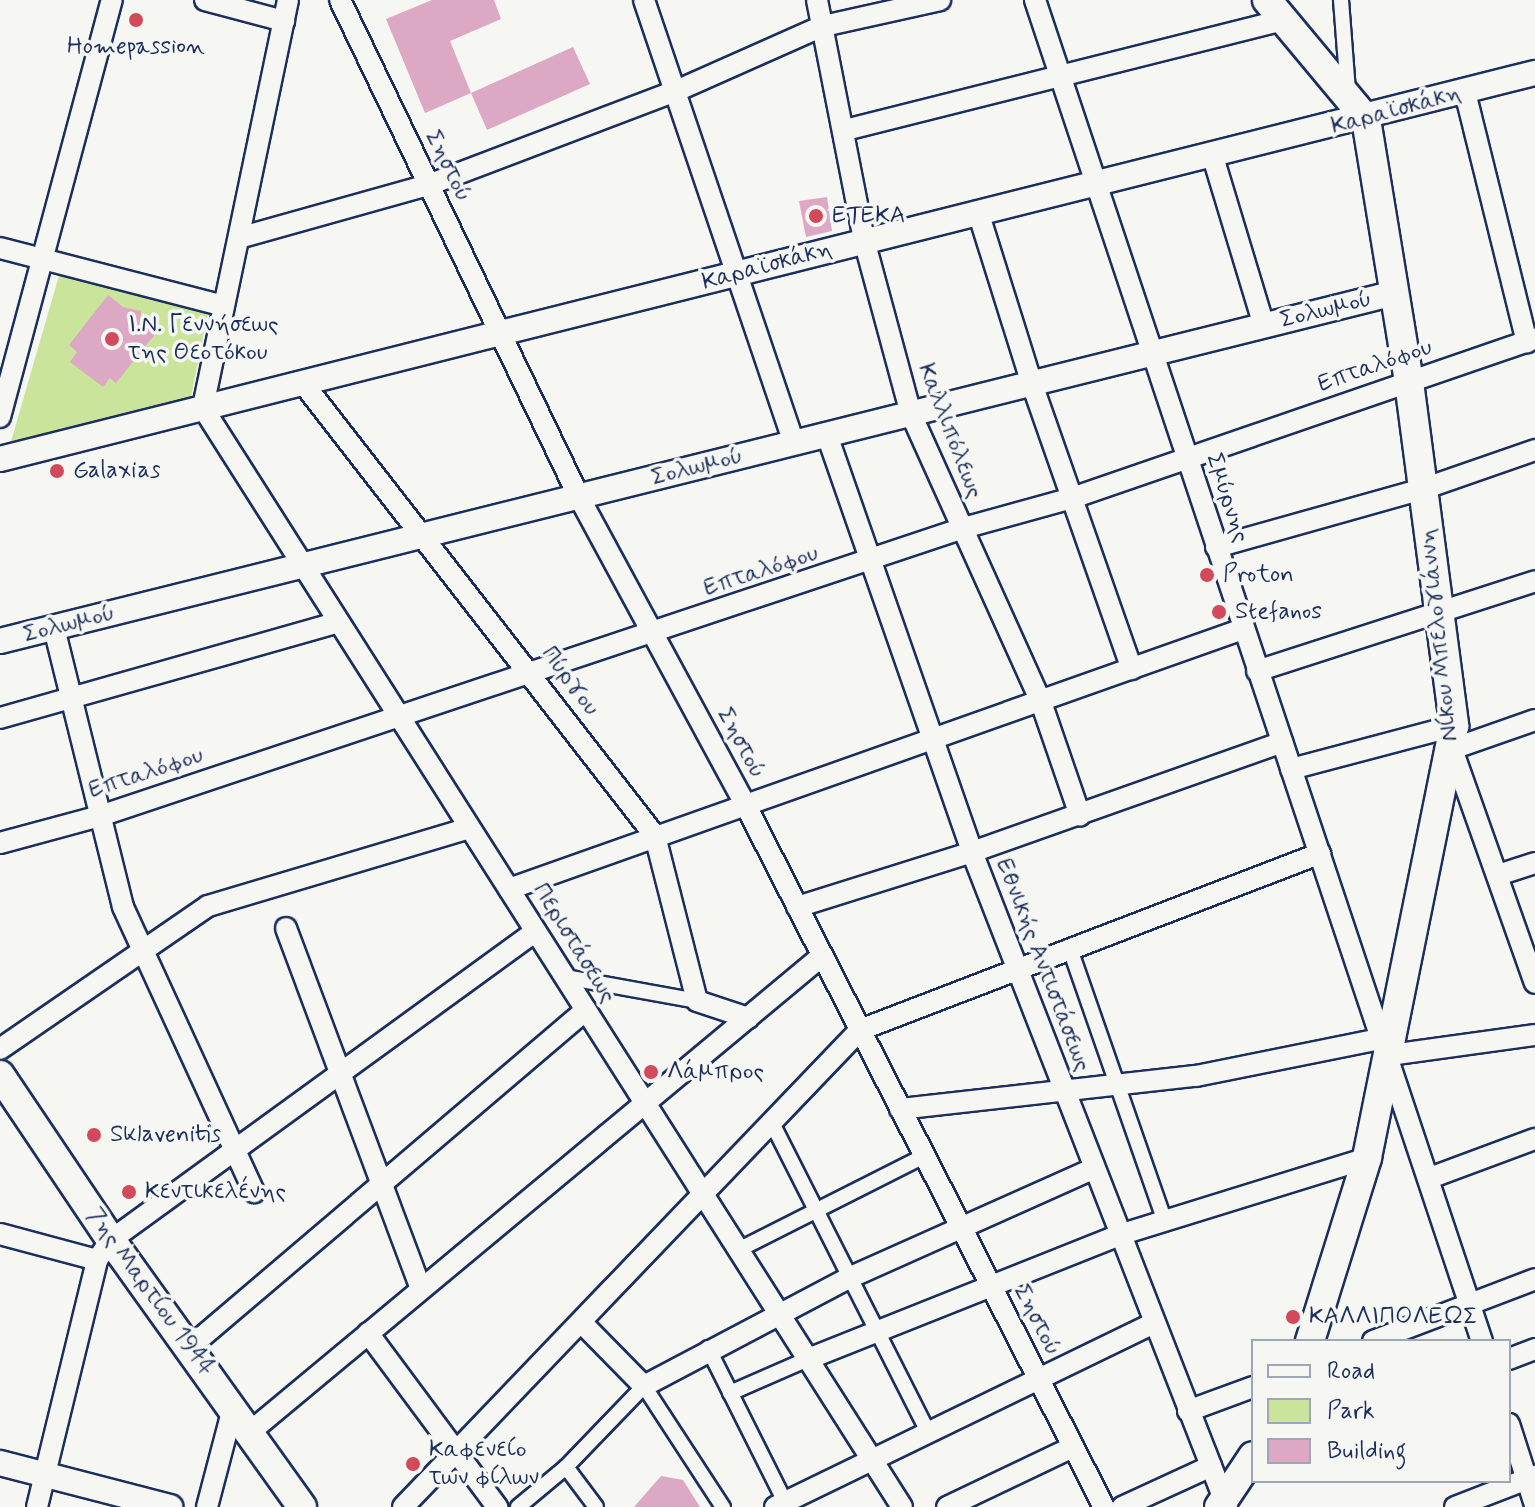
<!DOCTYPE html>
<meta charset="utf-8">
<style>
body{margin:0}
#map{position:relative;width:1535px;height:1507px;overflow:hidden;background:#f6f6f2;font-family:Mynerve,sans-serif}
div>[style]{position:absolute}
.green>*{inset:0;background:#cae59b}
.building>*{inset:0;background:#dca8c3}
.roads{filter:drop-shadow(2px 0 #1b2f5e) drop-shadow(-2px 0 #1b2f5e) drop-shadow(0 2px #1b2f5e) drop-shadow(0 -2px #1b2f5e)}
.pedestrian>*{height:14px;margin:-7px;padding:0 7px;transform-origin:7px;border-radius:7px;background:#f6f6f2}
.minor>*{height:20px;margin:-10px;padding:0 10px;transform-origin:10px;border-radius:10px;background:#f6f6f2}
.tertiary>*{height:24px;margin:-12px;padding:0 12px;transform-origin:12px;border-radius:12px;background:#f6f6f2}
.secondary>*{height:28px;margin:-14px;padding:0 14px;transform-origin:14px;border-radius:14px;background:#f6f6f2}
.dots>*{width:22px;height:22px;translate:-50% -50%;box-sizing:border-box;border:4px solid #f6f6f2;border-radius:50%}
span{translate:-50% -50%;white-space:nowrap;text-align:center;line-height:1.15;-webkit-text-stroke:7px #f6f6f2;paint-order:stroke}
.poi-label{font-size:24px;color:#1b2f5e}
.left{translate:0 -50%;text-align:left}
.street-label{font-size:24px;color:#1b2f5e}
.legend{position:absolute;left:1251px;top:1339px;width:260px;height:144px;box-sizing:border-box;background:#f6f6f2;border:2px solid #9ea6b7;margin:0;padding:10px 14px;list-style:none;font-size:24px;color:#1b2f5e}
.legend li{display:flex;align-items:center;gap:16px;height:40px}
.legend b{width:40px;border:2px solid #9ea6b7}
</style>
<div id="map">
<div class="green">
<i style="clip-path:polygon(60px 272px,208px 312px,190px 402px,10px 445px)"></i>
</div>
<div class="building">
<i style="clip-path:polygon(432px 0,494px 0,501px 19px,450px 41px,471px 93px,425px 113px,386px 19px)"></i>
<i style="clip-path:polygon(573px 47px,590px 84px,487px 130px,471px 93px)"></i>
<i style="clip-path:polygon(827px 197px,832px 231px,806px 237px,799px 201px)"></i>
<i style="clip-path:polygon(108px 295px,123px 307px,141px 311px,140px 320px,156px 333px,116px 383px,110px 378px,103px 387px,70px 362px,77px 352px,69px 345px)"></i>
<i style="clip-path:polygon(661px 1476px,683px 1480px,700px 1507px,634px 1507px)"></i>
</div>
<div class="roads">
<div class="pedestrian">
<i style="left:1341px;top:0;width:92px;rotate:85.6deg"></i>
<i style="left:1070px;top:949px;width:289px;rotate:70.8deg"></i>
<i style="left:565px;top:977px;width:134px;rotate:10.3deg"></i>
<i style="left:772px;top:1123px;width:344px;rotate:63.2deg"></i>
<i style="left:738px;top:1250px;width:208px;rotate:-26.8deg"></i>
<i style="left:708px;top:1348px;width:172px;rotate:63.4deg"></i>
<i style="left:730px;top:1393px;width:85px;rotate:-23.6deg"></i>
<i style="left:566px;top:1467px;width:50px;rotate:53.1deg"></i>
<i style="left:518px;top:1507px;width:62px;rotate:-39.8deg"></i>
<i style="left:566px;top:1467px;width:112px;rotate:-46.1deg"></i>
<i style="left:644px;top:1386px;width:145px;rotate:56.9deg"></i>
</div>
<div class="minor">
<i style="left:205px;top:0;width:82px;rotate:14.9deg"></i>
<i style="left:288px;top:0;width:417px;rotate:101.8deg"></i>
<i style="left:203px;top:408px;width:1302px;rotate:57.54deg"></i>
<i style="left:340px;top:0;width:551px;rotate:64.32deg"></i>
<i style="left:579px;top:497px;width:349px;rotate:61.6deg"></i>
<i style="left:745px;top:804px;width:789px;rotate:62.95deg"></i>
<i style="left:644px;top:0;width:468px;rotate:71.3deg"></i>
<i style="left:817px;top:0;width:245px;rotate:78.9deg"></i>
<i style="left:864px;top:240px;width:180px;rotate:74.9deg"></i>
<i style="left:911px;top:414px;width:316px;rotate:65.7deg"></i>
<i style="left:1041px;top:702px;width:120px;rotate:71deg"></i>
<i style="left:1035px;top:0;width:1414px;rotate:71.57deg"></i>
<i style="left:1465px;top:92px;width:258px;rotate:76.1deg"></i>
<i style="left:845px;top:130px;width:453px;rotate:-14.1deg"></i>
<i style="left:1213px;top:157px;width:177px;rotate:73.2deg"></i>
<i style="left:979px;top:215px;width:177px;rotate:72.6deg"></i>
<i style="left:1032px;top:384px;width:302px;rotate:70.7deg"></i>
<i style="left:239px;top:238px;width:196px;rotate:-15.7deg"></i>
<i style="left:428px;top:185px;width:265px;rotate:-20.8deg"></i>
<i style="left:676px;top:91px;width:161px;rotate:-23.9deg"></i>
<i style="left:823px;top:26px;width:120px;rotate:-12.5deg"></i>
<i style="left:0;top:248px;width:231px;rotate:14.5deg"></i>
<i style="left:303px;top:383px;width:574px;rotate:52.15deg"></i>
<i style="left:655px;top:836px;width:170px;rotate:75.7deg"></i>
<i style="left:697px;top:1001px;width:54px;rotate:18.4deg"></i>
<i style="left:0;top:417px;width:432px;rotate:-75deg"></i>
<i style="left:827px;top:435px;width:441px;rotate:70.8deg"></i>
<i style="left:972px;top:852px;width:703px;rotate:68.73deg"></i>
<i style="left:1216px;top:547px;width:215px;rotate:-15.7deg"></i>
<i style="left:1423px;top:489px;width:119px;rotate:-19.2deg"></i>
<i style="left:54px;top:628px;width:287px;rotate:76.1deg"></i>
<i style="left:123px;top:907px;width:314px;rotate:65.3deg"></i>
<i style="left:1257px;top:671px;width:292px;rotate:-17.9deg"></i>
<i style="left:0;top:718px;width:352px;rotate:-15.8deg"></i>
<i style="left:1535px;top:720px;width:88px;rotate:160.7deg"></i>
<i style="left:1452px;top:749px;width:248px;rotate:70.5deg"></i>
<i style="left:1291px;top:769px;width:169px;rotate:-14.8deg"></i>
<i style="left:0;top:843px;width:104px;rotate:-15.1deg"></i>
<i style="left:100px;top:816px;width:907px;rotate:-18.45deg"></i>
<i style="left:960px;top:529px;width:119px;rotate:-15.5deg"></i>
<i style="left:1075px;top:497px;width:486px;rotate:-19deg"></i>
<i style="left:1498px;top:875px;width:39px;rotate:-18deg"></i>
<i style="left:509px;top:889px;width:779px;rotate:-19.51deg"></i>
<i style="left:797px;top:907px;width:183px;rotate:-17.4deg"></i>
<i style="left:972px;top:852px;width:329px;rotate:-19.5deg"></i>
<i style="left:286px;top:928px;width:385px;rotate:69.5deg"></i>
<i style="left:0;top:1049px;width:252px;rotate:-34.5deg"></i>
<i style="left:208px;top:906px;width:272px;rotate:-16.6deg"></i>
<i style="left:1390px;top:1055px;width:146px;rotate:-7.9deg"></i>
<i style="left:900px;top:1109px;width:298px;rotate:-6.4deg"></i>
<i style="left:1196px;top:1076px;width:192px;rotate:-11.4deg"></i>
<i style="left:1430px;top:1178px;width:112px;rotate:-20.4deg"></i>
<i style="left:0;top:1234px;width:100px;rotate:15deg"></i>
<i style="left:581px;top:1322px;width:90px;rotate:45.5deg"></i>
<i style="left:644px;top:1386px;width:234px;rotate:-27.8deg"></i>
<i style="left:851px;top:1277px;width:265px;rotate:-24.1deg"></i>
<i style="left:368px;top:1333px;width:217px;rotate:53.4deg"></i>
<i style="left:1373px;top:1341px;width:173px;rotate:-20.9deg"></i>
<i style="left:190px;top:1347px;width:520px;rotate:-40.4deg"></i>
<i style="left:808px;top:1359px;width:335px;rotate:-21.7deg"></i>
<i style="left:1119px;top:1235px;width:260px;rotate:-17.2deg"></i>
<i style="left:1509px;top:1359px;width:28px;rotate:-21deg"></i>
<i style="left:1188px;top:1411px;width:69px;rotate:-20.3deg"></i>
<i style="left:1509px;top:1424px;width:85px;rotate:72.2deg"></i>
<i style="left:250px;top:1432px;width:744px;rotate:-39.77deg"></i>
<i style="left:37px;top:1507px;width:254px;rotate:-76.3deg"></i>
<i style="left:97px;top:1260px;width:24px;rotate:-55deg"></i>
<i style="left:111px;top:1240px;width:525px;rotate:-36.02deg"></i>
<i style="left:207px;top:1507px;width:102px;rotate:-75.3deg"></i>
<i style="left:403px;top:1507px;width:661px;rotate:-46.23deg"></i>
<i style="left:860px;top:1030px;width:493px;rotate:-21deg"></i>
<i style="left:775px;top:1507px;width:419px;rotate:-25.9deg"></i>
<i style="left:947px;top:1507px;width:140px;rotate:-25.5deg"></i>
<i style="left:1122px;top:1507px;width:98px;rotate:-24.7deg"></i>
<i style="left:1455px;top:1507px;width:86px;rotate:-21.2deg"></i>
</div>
<div class="tertiary">
<i style="left:0;top:459px;width:1583px;rotate:-14.12deg"></i>
<i style="left:0;top:641px;width:1438px;rotate:-14.01deg"></i>
<i style="left:0;top:1463px;width:176px;rotate:14.5deg"></i>
</div>
<div class="secondary">
<i style="left:1267px;top:0;width:155px;rotate:50.2deg"></i>
<i style="left:1366px;top:119px;width:266px;rotate:80.7deg"></i>
<i style="left:1409px;top:382px;width:347px;rotate:82.5deg"></i>
<i style="left:1454px;top:726px;width:441px;rotate:101.4deg"></i>
<i style="left:1367px;top:1158px;width:192px;rotate:107.3deg"></i>
<i style="left:0;top:1075px;width:199px;rotate:56.1deg"></i>
<i style="left:111px;top:1240px;width:328px;rotate:54.4deg"></i>
<i style="left:1219px;top:1507px;width:61px;rotate:-56.3deg"></i>
</div>
</div>
<div class="dots">
<i style="left:136px;top:20px;background:#d1495b"></i>
<i style="left:816px;top:216px;background:#d1495b"></i>
<i style="left:112px;top:339px;background:#d1495b"></i>
<i style="left:57px;top:471px;background:#d1495b"></i>
<i style="left:1207px;top:575px;background:#d1495b"></i>
<i style="left:1219px;top:612px;background:#d1495b"></i>
<i style="left:651px;top:1072px;background:#d1495b"></i>
<i style="left:94px;top:1135px;background:#d1495b"></i>
<i style="left:129px;top:1192px;background:#d1495b"></i>
<i style="left:1293px;top:1317px;background:#d1495b"></i>
<i style="left:413px;top:1464px;background:#d1495b"></i>
</div>
<div class="poi-label">
<span style="left:136px;top:47px">Homepassion</span>
<span class="left" style="left:832px;top:216px">ΕΤΕΚΑ</span>
<span class="left" style="left:128px;top:339px">Ι.Ν. Γεννήσεως<br>της Θεοτόκου</span>
<span class="left" style="left:73px;top:471px">Galaxias</span>
<span class="left" style="left:1223px;top:575px">Proton</span>
<span class="left" style="left:1235px;top:612px">Stefanos</span>
<span class="left" style="left:667px;top:1072px">Λάμπρος</span>
<span class="left" style="left:110px;top:1135px">Sklavenitis</span>
<span class="left" style="left:145px;top:1192px">Κεντικελένης</span>
<span class="left" style="left:1309px;top:1317px">ΚΑΛΛΙΠΟΛΕΩΣ</span>
<span class="left" style="left:429px;top:1464px">Καφενείο<br>των φίλων</span>
</div>
<div class="street-label">
<span style="left:1396px;top:110px;rotate:-15deg">Καραϊσκάκη</span>
<span style="left:448px;top:166px;rotate:64deg">Σηστού</span>
<span style="left:767px;top:266px;rotate:-15deg">Καραϊσκάκη</span>
<span style="left:1326px;top:310px;rotate:-14deg">Σολωμού</span>
<span style="left:1375px;top:366px;rotate:-19deg">Επταλόφου</span>
<span style="left:950px;top:431px;rotate:69deg">Καλλιπόλεως</span>
<span style="left:697px;top:467px;rotate:-14deg">Σολωμού</span>
<span style="left:1227px;top:498px;rotate:72deg">Σμύρνης</span>
<span style="left:761px;top:571px;rotate:-18deg">Επταλόφου</span>
<span style="left:69px;top:624px;rotate:-14deg">Σολωμού</span>
<span style="left:1439px;top:635px;rotate:-96deg">Νίκου Μπελογιάννη</span>
<span style="left:570px;top:681px;rotate:53deg">Πύργου</span>
<span style="left:741px;top:743px;rotate:62deg">Σηστού</span>
<span style="left:146px;top:773px;rotate:-18deg">Επταλόφου</span>
<span style="left:574px;top:943px;rotate:58deg">Περιστάσεως</span>
<span style="left:1043px;top:965px;rotate:69deg">Εθνικής Αντιστάσεως</span>
<span style="left:150px;top:1292px;rotate:54deg">7ης Μαρτίου 1944</span>
<span style="left:1037px;top:1320px;rotate:63deg">Σηστού</span>
</div>
<ul class="legend">
<li><b style="height:10px;background:#f6f6f2"></b>Road</li>
<li><b style="height:22px;background:#cae59b"></b>Park</li>
<li><b style="height:22px;background:#dca8c3"></b>Building</li>
</ul>
</div>
